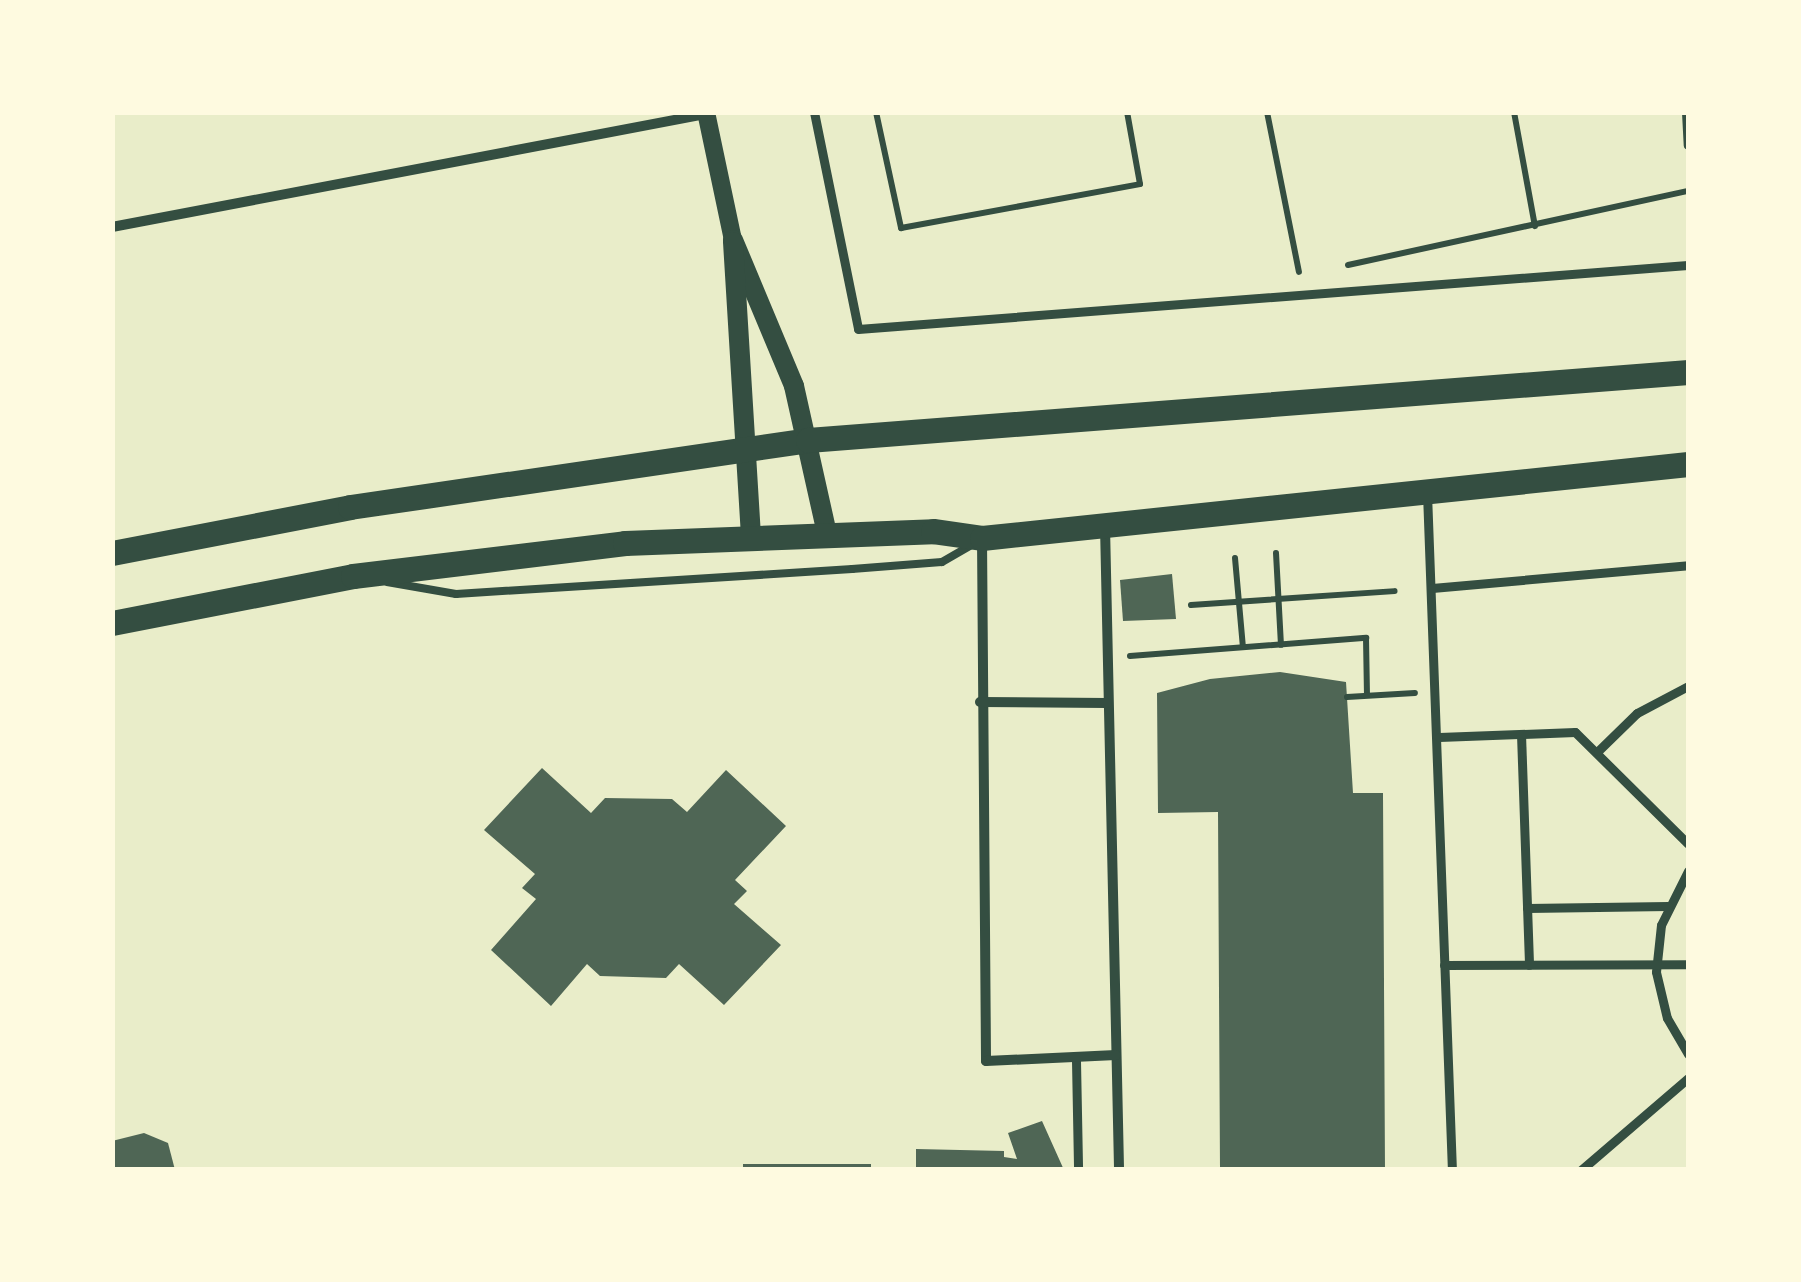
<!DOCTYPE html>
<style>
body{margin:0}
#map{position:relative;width:1801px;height:1282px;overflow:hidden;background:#e9edc9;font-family:Ubuntu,sans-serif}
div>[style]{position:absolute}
.building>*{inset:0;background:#4f6655}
.path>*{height:6px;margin:-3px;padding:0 3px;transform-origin:3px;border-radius:3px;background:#344e41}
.service>*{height:8px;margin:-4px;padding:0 4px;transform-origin:4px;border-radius:4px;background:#344e41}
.pedestrian>*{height:9px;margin:-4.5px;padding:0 4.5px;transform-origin:4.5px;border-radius:4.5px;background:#344e41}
.minor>*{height:10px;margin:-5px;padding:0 5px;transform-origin:5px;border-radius:5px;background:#344e41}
.tertiary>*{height:18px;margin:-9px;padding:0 9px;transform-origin:9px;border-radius:9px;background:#344e41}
.secondary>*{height:20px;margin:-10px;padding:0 10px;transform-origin:10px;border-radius:10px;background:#344e41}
.primary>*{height:25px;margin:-12.5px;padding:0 12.5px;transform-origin:12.5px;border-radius:12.5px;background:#344e41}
span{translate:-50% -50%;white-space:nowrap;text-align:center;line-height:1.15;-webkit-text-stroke:8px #fefae0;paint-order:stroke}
.frame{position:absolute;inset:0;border:115px solid #fefae0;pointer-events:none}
</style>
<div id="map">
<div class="building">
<i style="clip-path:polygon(1172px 574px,1176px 619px,1123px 621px,1120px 580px)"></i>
<i style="clip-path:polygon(1280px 672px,1346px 682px,1353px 793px,1383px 793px,1385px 1170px,1220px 1170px,1218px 812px,1158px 813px,1157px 693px,1210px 679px)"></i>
<i style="clip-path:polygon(542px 768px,591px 813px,605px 798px,672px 799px,687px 812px,726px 770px,786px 826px,735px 880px,747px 891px,734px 904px,781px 945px,724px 1005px,679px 964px,666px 978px,600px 976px,587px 964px,551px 1006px,491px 950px,536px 899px,522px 888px,535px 874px,484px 830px)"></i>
<i style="clip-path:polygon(1042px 1121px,1064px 1170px,916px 1170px,916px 1149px,1004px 1151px,1004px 1157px,1017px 1159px,1008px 1133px)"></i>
<i style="clip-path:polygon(144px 1133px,168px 1143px,175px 1170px,112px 1170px,112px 1141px)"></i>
<i style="clip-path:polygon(743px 1164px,871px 1164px,871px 1170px,743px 1170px)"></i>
</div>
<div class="path">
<i style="left:876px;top:112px;width:119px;rotate:77.8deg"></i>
<i style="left:901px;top:228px;width:243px;rotate:-10.4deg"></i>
<i style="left:1140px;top:184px;width:73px;rotate:-100.2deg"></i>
<i style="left:1267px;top:112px;width:163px;rotate:78.7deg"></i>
<i style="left:1514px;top:112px;width:116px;rotate:79.6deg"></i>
<i style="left:1348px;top:265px;width:348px;rotate:-12.3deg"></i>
<i style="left:1276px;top:553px;width:92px;rotate:86.9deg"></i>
<i style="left:1235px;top:558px;width:89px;rotate:84.9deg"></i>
<i style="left:1191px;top:605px;width:204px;rotate:-3.9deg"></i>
<i style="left:1130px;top:656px;width:237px;rotate:-4.4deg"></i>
<i style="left:1366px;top:638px;width:57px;rotate:89deg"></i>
<i style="left:1347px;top:697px;width:68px;rotate:-3.4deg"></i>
</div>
<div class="service">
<i style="left:387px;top:582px;width:70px;rotate:9.9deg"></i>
<i style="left:456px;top:594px;width:397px;rotate:-3.6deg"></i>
<i style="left:852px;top:569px;width:90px;rotate:-4.4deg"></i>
<i style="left:942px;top:562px;width:34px;rotate:-30deg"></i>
</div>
<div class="pedestrian">
<i style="left:814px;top:112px;width:221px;rotate:78.5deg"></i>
<i style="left:858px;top:329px;width:832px;rotate:-4.41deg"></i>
<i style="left:1686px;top:112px;width:33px;rotate:87deg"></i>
<i style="left:1427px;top:493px;width:677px;rotate:87.89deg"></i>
<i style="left:1432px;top:588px;width:257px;rotate:-5.1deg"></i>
<i style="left:1521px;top:734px;width:231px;rotate:88deg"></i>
<i style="left:1439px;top:737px;width:136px;rotate:-2.1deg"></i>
<i style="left:1575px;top:732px;width:159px;rotate:44.7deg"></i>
<i style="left:1598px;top:751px;width:54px;rotate:-44.3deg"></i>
<i style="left:1637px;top:713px;width:58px;rotate:-27.9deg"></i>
<i style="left:1688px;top:871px;width:60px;rotate:116.6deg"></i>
<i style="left:1661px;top:925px;width:47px;rotate:96.1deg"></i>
<i style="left:1656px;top:972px;width:47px;rotate:76.6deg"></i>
<i style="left:1667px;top:1018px;width:42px;rotate:59.7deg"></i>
<i style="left:1527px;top:908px;width:141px;rotate:-0.8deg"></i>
<i style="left:1444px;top:965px;width:244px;rotate:-0.2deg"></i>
<i style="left:1076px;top:1061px;width:109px;rotate:88.9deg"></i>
<i style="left:1581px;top:1170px;width:141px;rotate:-40.7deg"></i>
</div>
<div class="minor">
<i style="left:112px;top:227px;width:605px;rotate:-10.77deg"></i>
<i style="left:1105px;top:526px;width:644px;rotate:88.75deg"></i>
<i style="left:982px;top:538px;width:523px;rotate:89.56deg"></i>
<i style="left:986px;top:1061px;width:130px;rotate:-2.6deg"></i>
<i style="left:980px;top:702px;width:127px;rotate:0.5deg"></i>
</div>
<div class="tertiary">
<i style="left:706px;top:112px;width:131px;rotate:78.1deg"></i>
</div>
<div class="secondary">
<i style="left:733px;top:240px;width:158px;rotate:67.3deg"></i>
<i style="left:794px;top:386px;width:152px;rotate:77.4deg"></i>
<i style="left:733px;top:242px;width:293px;rotate:86.5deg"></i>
</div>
<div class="primary">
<i style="left:112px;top:553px;width:242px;rotate:-10.9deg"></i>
<i style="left:350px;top:507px;width:463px;rotate:-8.3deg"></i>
<i style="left:808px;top:440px;width:883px;rotate:-4.42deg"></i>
<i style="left:112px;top:623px;width:246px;rotate:-11deg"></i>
<i style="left:353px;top:576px;width:274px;rotate:-6.9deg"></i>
<i style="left:625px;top:543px;width:308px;rotate:-2.2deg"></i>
<i style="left:933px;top:531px;width:49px;rotate:8.1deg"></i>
<i style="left:982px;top:538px;width:710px;rotate:-5.98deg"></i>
</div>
<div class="frame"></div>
</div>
